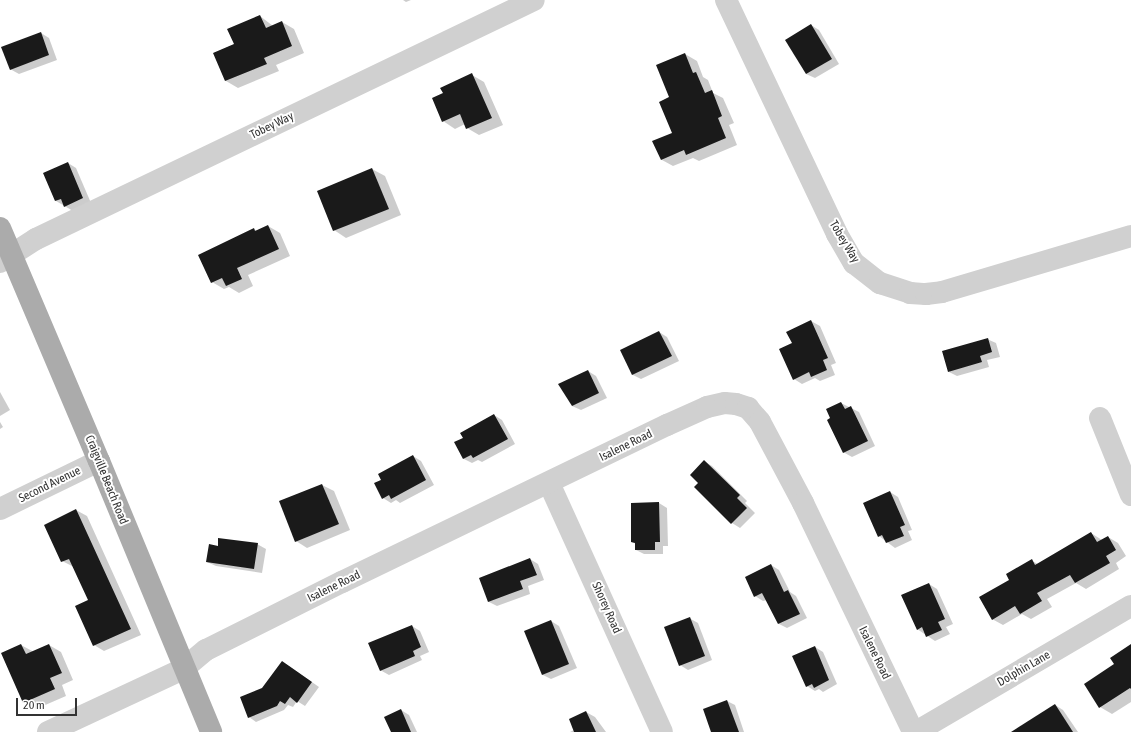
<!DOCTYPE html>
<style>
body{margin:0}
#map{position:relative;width:1131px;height:732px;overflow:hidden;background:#fff;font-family:"Asap Condensed",sans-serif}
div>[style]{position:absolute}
.shadow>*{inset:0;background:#0003}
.building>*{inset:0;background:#1a1a1a}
.minor>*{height:22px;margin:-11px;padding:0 11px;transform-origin:11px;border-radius:11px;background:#d0d0d0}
.major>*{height:22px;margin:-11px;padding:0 11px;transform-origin:11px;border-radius:11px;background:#ababab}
span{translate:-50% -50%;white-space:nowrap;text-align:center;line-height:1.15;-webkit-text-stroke:4px #fff;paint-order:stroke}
.street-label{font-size:12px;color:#333}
.scale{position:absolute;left:16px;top:698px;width:61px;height:18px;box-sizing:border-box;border:2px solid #333;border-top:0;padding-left:5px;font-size:12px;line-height:14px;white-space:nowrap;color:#333;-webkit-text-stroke:3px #fff;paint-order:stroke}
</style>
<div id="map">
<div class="shadow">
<i style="clip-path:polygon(403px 0,411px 0,406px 2px)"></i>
<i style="clip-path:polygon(260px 16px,273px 26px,282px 22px,294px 29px,304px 53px,276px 65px,279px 71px,238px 88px,226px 81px,214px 53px,235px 44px)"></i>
<i style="clip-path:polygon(811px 25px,819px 30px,839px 64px,815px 78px,806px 74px)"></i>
<i style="clip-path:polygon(41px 33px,49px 38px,57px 60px,19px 74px,10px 69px)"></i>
<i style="clip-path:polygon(685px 54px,697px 61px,703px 77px,708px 80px,713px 93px,723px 98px,734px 123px,729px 125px,737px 145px,699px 161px,693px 158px,673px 166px,662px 160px,673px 133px,671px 98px)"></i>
<i style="clip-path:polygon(472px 75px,484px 82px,503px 125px,479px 135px,467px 128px,465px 124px,455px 129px,443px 121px,444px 94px)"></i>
<i style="clip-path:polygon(68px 163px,76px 168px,91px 203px,73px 211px,56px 201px,44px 173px)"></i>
<i style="clip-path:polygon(372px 169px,385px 176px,401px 215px,346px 238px,334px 230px,318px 191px)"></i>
<i style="clip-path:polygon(268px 226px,280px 233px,290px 256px,248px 275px,253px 286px,239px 293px,229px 287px,224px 289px,212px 282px,254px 229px,257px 231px)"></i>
<i style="clip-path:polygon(811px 321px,820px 326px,836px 363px,831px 365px,835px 375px,820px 381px,815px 378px,802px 384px,794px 379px,793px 344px)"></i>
<i style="clip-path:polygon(659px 332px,667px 337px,679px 361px,641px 379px,633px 375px,621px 351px)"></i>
<i style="clip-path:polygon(987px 339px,996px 343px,1000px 357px,987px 360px,989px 367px,957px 376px,949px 372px)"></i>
<i style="clip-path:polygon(588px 371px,596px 376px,607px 398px,581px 410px,572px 406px)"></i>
<i style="clip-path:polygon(0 392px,10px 410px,0 416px)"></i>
<i style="clip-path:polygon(841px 403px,859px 412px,875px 446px,852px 457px,843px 452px,832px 418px)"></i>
<i style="clip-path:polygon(494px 415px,502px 420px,515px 444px,482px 462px,478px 460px,472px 463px,464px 459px,456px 443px)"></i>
<i style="clip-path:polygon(0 422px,3px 427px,0 429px)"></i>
<i style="clip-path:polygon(413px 456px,421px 461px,434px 485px,400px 503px,396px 500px,391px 503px,383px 498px,375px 484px)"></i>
<i style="clip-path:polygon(704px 461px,712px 466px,747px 501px,745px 503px,755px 513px,740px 528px,732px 523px,695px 487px,699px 483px)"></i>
<i style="clip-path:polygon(322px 485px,334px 491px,350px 530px,307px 548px,296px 541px)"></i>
<i style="clip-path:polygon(890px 492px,898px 497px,912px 530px,908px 531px,912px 540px,895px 548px,879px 536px)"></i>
<i style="clip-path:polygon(659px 503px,667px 508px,668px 546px,663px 546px,663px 554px,644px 554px,636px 550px,636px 544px,632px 542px,632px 504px)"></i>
<i style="clip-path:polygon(76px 510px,87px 516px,141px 635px,104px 651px,94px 645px,89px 601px,74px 567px,62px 561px)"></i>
<i style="clip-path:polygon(1091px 533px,1102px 540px,1108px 537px,1118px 543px,1126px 556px,1116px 563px,1119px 569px,1086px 589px,1076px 583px,1047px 599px,1052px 607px,1031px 619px,1022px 614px,1003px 625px,992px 619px,1011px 581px,1032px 561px,1038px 564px)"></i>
<i style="clip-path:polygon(257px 544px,266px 549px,262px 573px,216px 566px,207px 562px)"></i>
<i style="clip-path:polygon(530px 559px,538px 564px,544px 580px,528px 586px,530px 594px,497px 606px,489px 602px,480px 579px)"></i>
<i style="clip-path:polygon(771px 565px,779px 570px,790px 592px,796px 596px,807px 618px,787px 628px,779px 624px,767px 600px,763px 601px,755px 596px)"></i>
<i style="clip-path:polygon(929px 584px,937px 589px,953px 624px,946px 627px,950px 634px,935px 641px,917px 629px)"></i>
<i style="clip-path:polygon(689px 618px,698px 623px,712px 660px,688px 670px,680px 665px)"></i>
<i style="clip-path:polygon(551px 621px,559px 626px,577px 668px,551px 679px,543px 675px)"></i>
<i style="clip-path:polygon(412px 626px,420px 631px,429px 652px,420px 656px,422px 660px,389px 675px,380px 670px)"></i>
<i style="clip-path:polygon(21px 645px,34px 652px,49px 645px,61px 652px,73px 680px,62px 685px,66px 696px,36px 709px,24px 702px)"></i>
<i style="clip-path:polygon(815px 647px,823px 652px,837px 684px,823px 692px,819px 689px,815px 691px,807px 686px)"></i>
<i style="clip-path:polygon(1131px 649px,1131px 702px,1112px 714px,1100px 707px,1115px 664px)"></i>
<i style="clip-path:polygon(289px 666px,319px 687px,305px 706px,297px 701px,293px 707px,288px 705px,284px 710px,256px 722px,249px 717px,263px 689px)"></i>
<i style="clip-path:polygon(727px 701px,735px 705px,744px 732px,712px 732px)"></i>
<i style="clip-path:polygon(1055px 705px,1063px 710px,1078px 732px,1020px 732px)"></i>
<i style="clip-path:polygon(401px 710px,409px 715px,417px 732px,392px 732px)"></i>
<i style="clip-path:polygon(586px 712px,595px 717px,606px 732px,570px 732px,574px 730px)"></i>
</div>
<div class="building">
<i style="clip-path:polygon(260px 15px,266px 28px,282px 21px,292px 46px,264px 58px,267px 64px,225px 81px,213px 53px,234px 44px,227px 29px)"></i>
<i style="clip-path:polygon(811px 24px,832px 59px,806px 74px,785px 40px)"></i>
<i style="clip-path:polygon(41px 32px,49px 55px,10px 70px,1px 47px)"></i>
<i style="clip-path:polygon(685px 53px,693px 73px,696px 72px,705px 93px,712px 90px,722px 116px,718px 118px,726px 138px,686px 155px,684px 150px,661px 160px,652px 141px,672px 133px,659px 102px,669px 97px,656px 65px)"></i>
<i style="clip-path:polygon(472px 73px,492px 118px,466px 129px,460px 114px,442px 122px,432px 98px,443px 93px,440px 88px)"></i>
<i style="clip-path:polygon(68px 162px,83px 198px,64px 207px,61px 199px,55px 201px,43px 173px)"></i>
<i style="clip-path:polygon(372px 168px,389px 209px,333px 231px,317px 191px)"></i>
<i style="clip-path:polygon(268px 225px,279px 249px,237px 268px,242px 279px,226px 286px,222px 278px,211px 283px,198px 255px,254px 228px,255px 231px)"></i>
<i style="clip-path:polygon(811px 320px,828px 358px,823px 360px,827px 370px,811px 377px,809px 372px,793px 380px,779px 349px,792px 343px,786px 332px)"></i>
<i style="clip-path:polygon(659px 331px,672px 356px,632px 375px,620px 350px)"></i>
<i style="clip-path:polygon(988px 338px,992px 352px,980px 356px,982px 362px,948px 372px,942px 351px)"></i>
<i style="clip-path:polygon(588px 370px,599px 393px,572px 406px,558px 384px)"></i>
<i style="clip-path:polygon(841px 402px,845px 409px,851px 406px,868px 441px,843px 453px,827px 420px,830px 418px,826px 409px)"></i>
<i style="clip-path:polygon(494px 414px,508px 439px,473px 458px,471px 455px,463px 459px,454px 442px,463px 438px,460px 433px)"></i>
<i style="clip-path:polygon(413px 455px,426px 480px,391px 499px,389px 495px,382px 499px,374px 483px,381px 480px,378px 474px)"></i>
<i style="clip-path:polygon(704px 460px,740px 495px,737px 498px,747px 508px,731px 524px,694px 487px,698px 483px,690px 475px)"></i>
<i style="clip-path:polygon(322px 484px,339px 524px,295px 542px,279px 501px)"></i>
<i style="clip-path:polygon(890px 491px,905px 525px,900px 527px,904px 536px,886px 543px,882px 535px,878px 537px,863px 503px)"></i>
<i style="clip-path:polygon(659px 502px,660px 542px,655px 542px,655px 550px,635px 550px,635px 543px,631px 542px,631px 503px)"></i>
<i style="clip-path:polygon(76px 509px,131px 629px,93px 646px,75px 606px,88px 600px,69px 559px,61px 562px,44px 525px)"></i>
<i style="clip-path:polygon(1091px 532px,1097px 542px,1108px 536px,1116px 550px,1106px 556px,1110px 563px,1075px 583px,1070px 575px,1037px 593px,1042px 601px,1020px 614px,1015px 606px,992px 620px,979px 597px,1009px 580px,1006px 574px,1032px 559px,1035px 565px)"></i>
<i style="clip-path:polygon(218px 538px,258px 543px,254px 569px,206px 562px,209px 544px,218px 546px)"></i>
<i style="clip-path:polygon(530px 558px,537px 575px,520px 581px,523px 589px,488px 602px,479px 578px)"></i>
<i style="clip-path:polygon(771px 564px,784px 592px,788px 590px,800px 614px,778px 624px,762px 593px,754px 597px,745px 577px)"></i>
<i style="clip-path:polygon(929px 583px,945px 619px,938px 622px,942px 630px,926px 637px,922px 627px,917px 630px,901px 595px)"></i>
<i style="clip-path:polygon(690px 617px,705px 656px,679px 666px,664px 627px)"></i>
<i style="clip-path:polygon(551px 620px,569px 664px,542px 675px,524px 631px)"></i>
<i style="clip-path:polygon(412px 625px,421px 647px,413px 651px,415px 656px,380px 671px,368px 643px)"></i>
<i style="clip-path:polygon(21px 644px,26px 654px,49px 644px,62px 673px,50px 678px,55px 689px,23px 703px,1px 653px)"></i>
<i style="clip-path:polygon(1131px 644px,1131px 689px,1130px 688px,1099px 708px,1084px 684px,1114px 664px,1110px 658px)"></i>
<i style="clip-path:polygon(815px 646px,829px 680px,814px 688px,812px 684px,806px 687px,792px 656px)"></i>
<i style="clip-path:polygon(282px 661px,312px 682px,297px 703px,290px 697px,285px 704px,280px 701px,277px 706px,248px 718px,240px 697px,262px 688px)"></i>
<i style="clip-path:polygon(727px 700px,739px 732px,711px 732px,703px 709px)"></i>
<i style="clip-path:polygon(1055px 704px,1073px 732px,1011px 732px)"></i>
<i style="clip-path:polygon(401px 709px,411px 732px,391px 732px,384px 717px)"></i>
<i style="clip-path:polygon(586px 711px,596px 732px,574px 732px,569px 719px)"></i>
</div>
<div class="minor">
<i style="left:726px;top:0;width:259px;rotate:64.6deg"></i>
<i style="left:837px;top:234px;width:34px;rotate:60deg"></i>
<i style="left:854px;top:263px;width:33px;rotate:38deg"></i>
<i style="left:880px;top:283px;width:32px;rotate:18deg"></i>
<i style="left:910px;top:293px;width:16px;rotate:4deg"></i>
<i style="left:926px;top:294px;width:16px;rotate:-7deg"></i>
<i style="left:942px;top:292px;width:197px;rotate:-16.5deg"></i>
<i style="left:0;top:262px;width:43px;rotate:-32.6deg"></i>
<i style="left:36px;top:239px;width:552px;rotate:-25.64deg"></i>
<i style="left:1100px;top:418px;width:83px;rotate:68.1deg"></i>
<i style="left:549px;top:483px;width:273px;rotate:65.6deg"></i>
<i style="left:0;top:509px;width:110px;rotate:-25.9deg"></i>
<i style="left:48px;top:732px;width:149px;rotate:-25deg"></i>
<i style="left:183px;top:669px;width:30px;rotate:-40deg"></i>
<i style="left:206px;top:650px;width:152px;rotate:-26.6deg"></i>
<i style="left:342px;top:582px;width:361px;rotate:-25.8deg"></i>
<i style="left:667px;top:425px;width:44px;rotate:-24.2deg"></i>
<i style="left:707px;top:407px;width:18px;rotate:-13deg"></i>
<i style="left:725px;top:403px;width:11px;rotate:5deg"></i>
<i style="left:736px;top:404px;width:13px;rotate:18deg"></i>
<i style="left:748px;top:408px;width:18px;rotate:49deg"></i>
<i style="left:760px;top:422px;width:92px;rotate:62deg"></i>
<i style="left:803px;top:503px;width:254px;rotate:64.3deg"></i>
<i style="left:916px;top:732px;width:249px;rotate:-30.4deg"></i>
</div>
<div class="major">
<i style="left:0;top:228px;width:253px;rotate:67deg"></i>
<i style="left:99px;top:461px;width:293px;rotate:67.5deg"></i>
</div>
<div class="street-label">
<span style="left:272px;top:126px;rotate:-26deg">Tobey Way</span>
<span style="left:844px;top:242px;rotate:59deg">Tobey Way</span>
<span style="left:626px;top:446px;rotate:-26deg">Isalene Road</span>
<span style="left:106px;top:480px;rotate:68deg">Craigville Beach Road</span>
<span style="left:50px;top:485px;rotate:-26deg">Second Avenue</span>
<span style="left:334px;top:587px;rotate:-26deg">Isalene Road</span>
<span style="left:606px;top:608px;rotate:66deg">Shorey Road</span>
<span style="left:874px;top:653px;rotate:64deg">Isalene Road</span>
<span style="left:1024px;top:669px;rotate:-30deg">Dolphin Lane</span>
</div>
<div class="scale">20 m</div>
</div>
